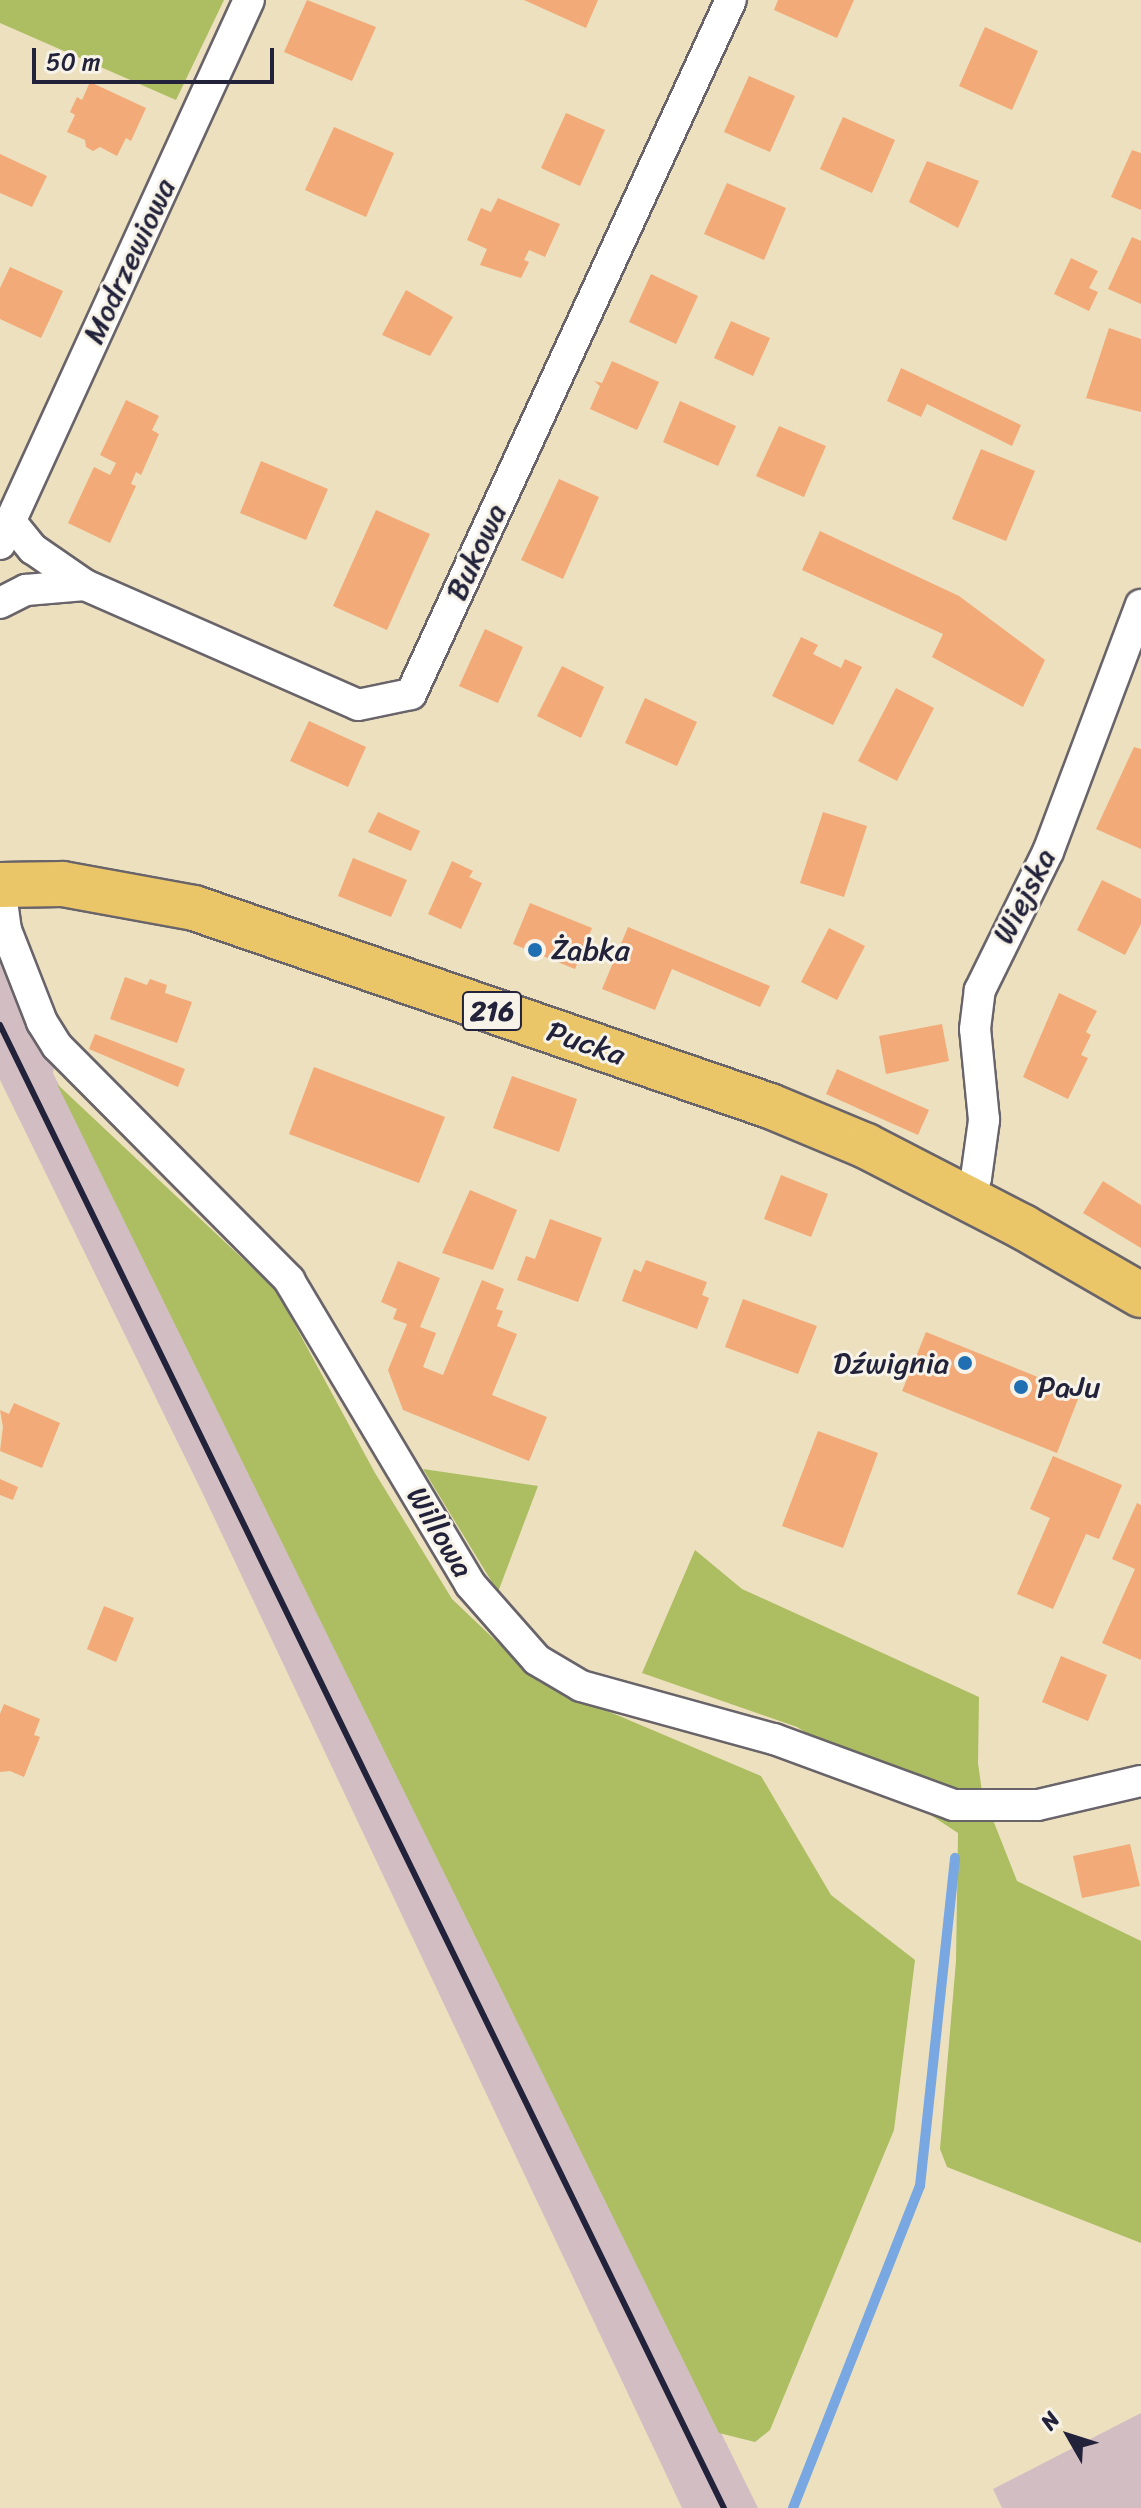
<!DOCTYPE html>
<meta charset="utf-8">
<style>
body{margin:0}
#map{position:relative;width:1141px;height:2508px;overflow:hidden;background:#ece0bf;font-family:Sriracha,sans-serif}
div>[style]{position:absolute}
.industrial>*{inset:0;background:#d2bec2}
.green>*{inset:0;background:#acbe61}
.stream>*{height:10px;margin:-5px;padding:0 5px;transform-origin:5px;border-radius:5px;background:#78a7e2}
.building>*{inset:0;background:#f2aa78}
.roads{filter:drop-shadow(2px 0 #696469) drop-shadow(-2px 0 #696469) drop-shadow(0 2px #696469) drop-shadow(0 -2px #696469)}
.minor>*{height:30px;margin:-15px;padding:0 15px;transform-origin:15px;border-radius:15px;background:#fff}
.primary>*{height:44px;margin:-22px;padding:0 22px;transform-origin:22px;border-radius:22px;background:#ebc669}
.rail>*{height:6px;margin:-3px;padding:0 3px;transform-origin:3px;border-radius:3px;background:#22223b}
.dots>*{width:22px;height:22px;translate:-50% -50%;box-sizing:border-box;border:4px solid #f7f3e8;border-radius:50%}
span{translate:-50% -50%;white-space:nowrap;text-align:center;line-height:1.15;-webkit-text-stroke:6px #f7f3e8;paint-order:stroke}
.shield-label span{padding:2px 6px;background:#f7f3e8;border:2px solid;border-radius:6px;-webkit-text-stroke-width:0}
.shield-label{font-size:28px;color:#22223b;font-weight:700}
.street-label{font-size:30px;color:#22223b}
.poi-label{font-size:30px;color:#22223b}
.left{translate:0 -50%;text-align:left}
.right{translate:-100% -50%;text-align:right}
.north{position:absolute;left:1029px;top:2396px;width:80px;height:80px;-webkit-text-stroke:6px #f7f3e8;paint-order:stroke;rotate:309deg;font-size:22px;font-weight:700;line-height:32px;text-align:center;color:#22223b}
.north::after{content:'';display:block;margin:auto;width:28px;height:36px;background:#22223b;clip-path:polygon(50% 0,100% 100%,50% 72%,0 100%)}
.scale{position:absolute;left:32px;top:48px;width:242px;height:36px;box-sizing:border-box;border:4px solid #22223b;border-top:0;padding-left:10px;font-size:24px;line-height:28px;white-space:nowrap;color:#22223b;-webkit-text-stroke:6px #f7f3e8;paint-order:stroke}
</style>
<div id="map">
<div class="industrial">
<i style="clip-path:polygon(0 893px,61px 1035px,53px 1073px,758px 2508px,682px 2508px,202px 1492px,0 1080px)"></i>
<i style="clip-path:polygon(1141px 2413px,1141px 2508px,1002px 2508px,993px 2489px)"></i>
</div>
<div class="green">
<i style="clip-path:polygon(0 0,224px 0,176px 100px,0 23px)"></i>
<i style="clip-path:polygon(57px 1084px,276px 1290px,375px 1473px,452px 1599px,539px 1682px,761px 1776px,831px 1895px,915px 1960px,894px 2130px,770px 2430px,755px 2442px,719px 2433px)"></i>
<i style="clip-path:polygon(423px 1469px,538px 1486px,498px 1592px)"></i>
<i style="clip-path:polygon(695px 1550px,742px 1589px,979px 1697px,978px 1763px,982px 1792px,1017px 1881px,1141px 1941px,1141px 2243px,947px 2167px,940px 2149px,956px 1961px,958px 1833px,797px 1727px,642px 1673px)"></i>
</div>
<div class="stream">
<i style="left:793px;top:2508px;width:346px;rotate:-68.5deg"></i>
<i style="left:920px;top:2186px;width:330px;rotate:-83.9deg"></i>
</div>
<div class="building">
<i style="clip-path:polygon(307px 0,376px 27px,352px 81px,284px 52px)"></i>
<i style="clip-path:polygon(524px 0,598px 0,586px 28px)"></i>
<i style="clip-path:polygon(778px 0,854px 0,837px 38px,774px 10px)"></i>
<i style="clip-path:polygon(985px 27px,1038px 51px,1012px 110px,959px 86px)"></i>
<i style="clip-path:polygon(749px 76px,795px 96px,770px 152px,724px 132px)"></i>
<i style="clip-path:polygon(90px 82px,146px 108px,131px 141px,126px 138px,117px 156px,100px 147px,93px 151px,86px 147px,85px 140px,67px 132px,75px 115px,70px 112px,77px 97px,82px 100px)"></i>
<i style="clip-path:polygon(566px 113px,605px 130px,580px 186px,541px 168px)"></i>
<i style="clip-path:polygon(843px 117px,895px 140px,872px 193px,820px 169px)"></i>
<i style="clip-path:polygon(334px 127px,394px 153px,366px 217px,305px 190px)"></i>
<i style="clip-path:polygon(1132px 150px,1141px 153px,1141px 210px,1111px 197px)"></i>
<i style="clip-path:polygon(0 154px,47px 176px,32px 207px,0 193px)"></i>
<i style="clip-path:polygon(927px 161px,979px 181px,958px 228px,909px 202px)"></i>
<i style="clip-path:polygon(727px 183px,786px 208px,764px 260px,704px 234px)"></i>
<i style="clip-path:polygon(498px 198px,560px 224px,545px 257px,529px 250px,524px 260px,529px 262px,521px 278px,480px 265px,487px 249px,467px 240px,481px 208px,491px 212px)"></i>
<i style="clip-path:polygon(1132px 237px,1141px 241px,1141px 304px,1108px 289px)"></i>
<i style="clip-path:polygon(1071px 258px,1098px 271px,1089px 288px,1098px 292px,1089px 311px,1054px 294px)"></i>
<i style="clip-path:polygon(10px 267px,63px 291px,41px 338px,0 319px,0 288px)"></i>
<i style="clip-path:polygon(651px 274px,698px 296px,676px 344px,629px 322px)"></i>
<i style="clip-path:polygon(406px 290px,453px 317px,430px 356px,382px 335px)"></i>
<i style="clip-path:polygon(731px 321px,770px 338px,753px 376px,714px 358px)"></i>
<i style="clip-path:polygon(1109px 328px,1141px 339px,1141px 412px,1086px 398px)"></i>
<i style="clip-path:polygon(612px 361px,659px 382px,637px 430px,590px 409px,600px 386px,594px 381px,602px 383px)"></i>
<i style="clip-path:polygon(901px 368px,1021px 425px,1012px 446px,927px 404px,921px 417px,887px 401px)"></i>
<i style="clip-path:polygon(126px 400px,159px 416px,152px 430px,159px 434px,141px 475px,136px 472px,131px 484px,136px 486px,110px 543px,68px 523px,94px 467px,110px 475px,116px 463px,100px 455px)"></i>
<i style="clip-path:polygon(680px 401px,736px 426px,718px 466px,663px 442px)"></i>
<i style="clip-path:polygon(779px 426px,826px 446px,804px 497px,756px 476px)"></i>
<i style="clip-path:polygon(981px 449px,1035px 471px,1006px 541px,952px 519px)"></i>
<i style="clip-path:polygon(261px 461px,328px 489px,306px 540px,240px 513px)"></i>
<i style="clip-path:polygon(559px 479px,599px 497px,563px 579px,521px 560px)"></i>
<i style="clip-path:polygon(376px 510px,430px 534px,387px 630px,333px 606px)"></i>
<i style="clip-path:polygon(820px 531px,959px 596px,1045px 660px,1023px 707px,932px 657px,943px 634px,802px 570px)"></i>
<i style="clip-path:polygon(485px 629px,523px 647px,498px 703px,459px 686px)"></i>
<i style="clip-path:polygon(801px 637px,818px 645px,813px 654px,841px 668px,845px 659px,862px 667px,833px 725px,772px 696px)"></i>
<i style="clip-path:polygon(562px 666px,604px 687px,581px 738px,537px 716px)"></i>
<i style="clip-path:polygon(896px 688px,934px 708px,897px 781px,858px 761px)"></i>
<i style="clip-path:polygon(645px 698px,697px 722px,677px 766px,625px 743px)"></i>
<i style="clip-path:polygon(309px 721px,366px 747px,348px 787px,290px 761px)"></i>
<i style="clip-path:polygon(1134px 747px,1141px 749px,1141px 849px,1096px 829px)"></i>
<i style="clip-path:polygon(378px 812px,420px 831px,411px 851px,368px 832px)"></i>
<i style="clip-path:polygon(823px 812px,867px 826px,844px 897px,800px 883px)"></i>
<i style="clip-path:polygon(353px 858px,407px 880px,391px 917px,338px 896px)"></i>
<i style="clip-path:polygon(452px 861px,473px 871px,469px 877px,482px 883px,461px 929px,428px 914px)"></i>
<i style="clip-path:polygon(1102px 880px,1141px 899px,1141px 924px,1125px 955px,1077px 930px)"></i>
<i style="clip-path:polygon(530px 903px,592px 928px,575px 969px,513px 944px)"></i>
<i style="clip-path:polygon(628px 927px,770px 986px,760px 1007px,672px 969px,655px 1010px,602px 989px)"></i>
<i style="clip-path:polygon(829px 928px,865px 946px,837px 1000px,801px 982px)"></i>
<i style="clip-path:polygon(125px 977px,147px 985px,150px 979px,167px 985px,165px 993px,192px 1002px,177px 1043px,110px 1019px)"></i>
<i style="clip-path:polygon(1059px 993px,1097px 1011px,1086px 1032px,1091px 1035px,1081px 1055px,1088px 1058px,1068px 1099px,1023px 1077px)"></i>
<i style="clip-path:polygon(942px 1024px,949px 1061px,886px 1074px,879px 1036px)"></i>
<i style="clip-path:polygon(95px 1034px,185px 1069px,178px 1087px,89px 1049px)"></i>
<i style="clip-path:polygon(314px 1067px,445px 1117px,419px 1183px,289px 1134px)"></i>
<i style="clip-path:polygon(837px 1069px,929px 1110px,918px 1135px,826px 1094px)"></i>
<i style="clip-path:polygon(512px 1076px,577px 1099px,559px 1152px,493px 1128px)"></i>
<i style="clip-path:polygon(781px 1175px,828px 1194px,811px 1237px,764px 1219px)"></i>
<i style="clip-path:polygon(1103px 1181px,1141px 1205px,1141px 1248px,1083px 1213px)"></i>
<i style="clip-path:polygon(470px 1190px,517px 1210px,493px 1270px,442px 1253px)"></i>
<i style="clip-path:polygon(550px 1219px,602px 1238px,578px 1302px,517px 1280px,526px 1256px,535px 1259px)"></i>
<i style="clip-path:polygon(646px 1260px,707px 1282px,702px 1295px,709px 1298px,697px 1329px,622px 1301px,634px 1269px,641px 1272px)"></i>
<i style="clip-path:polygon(398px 1261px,440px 1278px,420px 1327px,436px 1333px,423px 1367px,443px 1375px,482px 1280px,504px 1289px,496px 1309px,503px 1311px,497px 1326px,517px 1334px,492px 1395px,547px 1417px,529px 1461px,403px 1410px,388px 1370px,407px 1324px,393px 1319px,397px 1309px,381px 1302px)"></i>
<i style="clip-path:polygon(743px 1299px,817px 1326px,798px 1374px,725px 1347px)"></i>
<i style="clip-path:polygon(926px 1332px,1080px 1394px,1057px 1453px,902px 1391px)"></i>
<i style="clip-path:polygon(14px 1403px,60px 1423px,42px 1468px,0 1451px,3px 1427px,0 1410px,9px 1414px)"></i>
<i style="clip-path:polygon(818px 1431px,878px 1453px,843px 1548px,782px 1526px)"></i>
<i style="clip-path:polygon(1053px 1456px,1122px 1485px,1099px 1539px,1086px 1534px,1053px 1609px,1017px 1594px,1050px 1518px,1030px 1509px)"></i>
<i style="clip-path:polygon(0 1479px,18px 1487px,13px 1500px,0 1495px)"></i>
<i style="clip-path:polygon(1137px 1503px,1141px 1505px,1141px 1660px,1102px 1643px,1135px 1569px,1112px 1559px)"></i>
<i style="clip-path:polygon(104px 1606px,134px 1618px,116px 1662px,87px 1649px)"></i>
<i style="clip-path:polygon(1061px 1656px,1107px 1675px,1088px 1721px,1042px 1702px)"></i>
<i style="clip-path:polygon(4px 1704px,40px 1719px,34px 1735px,40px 1737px,24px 1777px,10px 1771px,0 1772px,0 1714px)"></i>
<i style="clip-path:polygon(1130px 1844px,1140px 1886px,1082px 1898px,1073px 1856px)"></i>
</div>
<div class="roads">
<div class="minor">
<i style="left:10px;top:521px;width:36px;rotate:51deg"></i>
<i style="left:33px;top:549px;width:63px;rotate:34.7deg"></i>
<i style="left:85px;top:585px;width:298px;rotate:23.7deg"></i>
<i style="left:358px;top:705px;width:54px;rotate:-11.7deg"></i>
<i style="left:411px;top:694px;width:764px;rotate:-65.25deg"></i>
<i style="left:0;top:544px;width:598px;rotate:-65.41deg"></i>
<i style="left:0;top:603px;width:29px;rotate:-27deg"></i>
<i style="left:26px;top:590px;width:59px;rotate:-4.8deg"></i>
<i style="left:0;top:887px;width:43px;rotate:82.1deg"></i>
<i style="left:6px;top:930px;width:99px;rotate:68.6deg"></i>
<i style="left:42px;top:1022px;width:28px;rotate:58deg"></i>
<i style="left:57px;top:1046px;width:330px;rotate:45.2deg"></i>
<i style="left:289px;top:1280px;width:354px;rotate:59.2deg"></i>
<i style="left:470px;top:1584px;width:101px;rotate:48.6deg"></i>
<i style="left:537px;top:1660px;width:51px;rotate:30.6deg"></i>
<i style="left:581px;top:1686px;width:200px;rotate:15.4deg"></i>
<i style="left:774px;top:1739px;width:191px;rotate:20.2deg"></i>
<i style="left:953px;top:1805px;width:85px"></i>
<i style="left:1038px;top:1805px;width:106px;rotate:-13.1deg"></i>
<i style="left:967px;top:1198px;width:22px;rotate:-66deg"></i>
<i style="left:976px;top:1178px;width:59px;rotate:-82.1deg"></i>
<i style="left:984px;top:1120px;width:91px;rotate:-95.6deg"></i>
<i style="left:975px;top:1029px;width:39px;rotate:-83deg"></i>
<i style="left:980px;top:990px;width:154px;rotate:-63.8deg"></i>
<i style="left:1048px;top:852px;width:264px;rotate:-69.4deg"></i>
</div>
<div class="primary">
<i style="left:0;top:885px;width:63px;rotate:-0.9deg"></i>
<i style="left:63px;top:884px;width:133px;rotate:10.4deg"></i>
<i style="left:194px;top:908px;width:609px;rotate:18.97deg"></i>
<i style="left:770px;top:1106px;width:104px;rotate:22.6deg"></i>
<i style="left:866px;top:1146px;width:177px;rotate:27.3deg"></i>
<i style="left:1023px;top:1227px;width:136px;rotate:30deg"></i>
</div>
</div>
<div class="rail">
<i style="left:0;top:1025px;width:1650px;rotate:63.98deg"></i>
</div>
<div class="dots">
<i style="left:535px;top:950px;background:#1f6fb2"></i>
<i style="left:965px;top:1363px;background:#1f6fb2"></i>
<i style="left:1021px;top:1387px;background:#1f6fb2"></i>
</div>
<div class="shield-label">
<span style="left:492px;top:1011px">216</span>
</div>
<div class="street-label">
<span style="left:129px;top:261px;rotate:-65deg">Modrzewiowa</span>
<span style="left:476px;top:552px;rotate:-65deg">Bukowa</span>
<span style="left:1024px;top:896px;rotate:-63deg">Wiejska</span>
<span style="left:586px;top:1043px;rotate:19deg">Pucka</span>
<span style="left:440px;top:1532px;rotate:59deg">Willowa</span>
</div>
<div class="poi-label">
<span class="left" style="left:551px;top:950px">Żabka</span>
<span class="right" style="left:949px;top:1363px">Dźwignia</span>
<span class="left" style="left:1037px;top:1387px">PaJu</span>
</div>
<div class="north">N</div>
<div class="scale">50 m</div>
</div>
